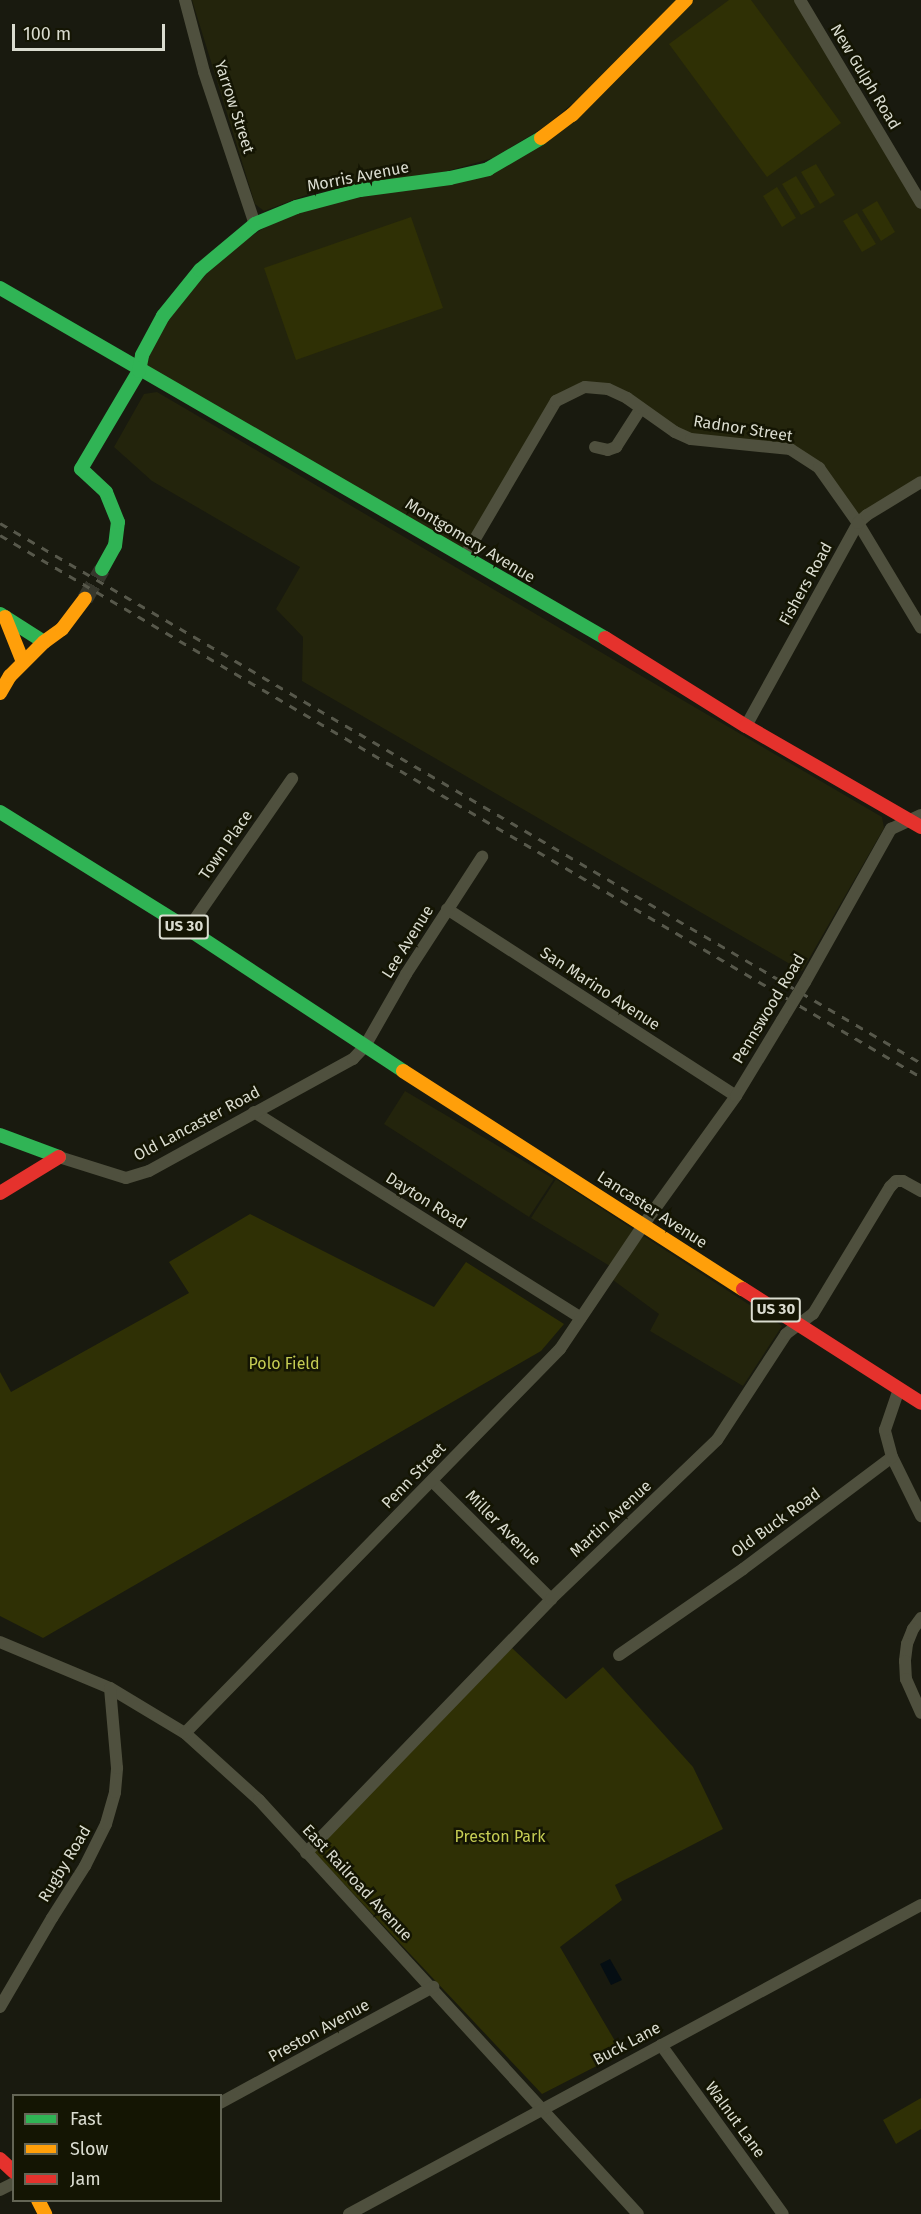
<!DOCTYPE html>
<style>
body{margin:0}
#map{position:relative;width:921px;height:2214px;overflow:hidden;background:#191a0f;font-family:"Fira Sans",sans-serif}
div>[style]{position:absolute}
.built>*{inset:0;background:#23240c}
.green>*{inset:0;background:#2f3005}
.water>*{inset:0;background:#050e13}
.secondary-tunnel>*{height:16px;margin-top:-8px;transform-origin:0;background:repeating-linear-gradient(90deg,#36372c 0 16px,transparent 0 24px)}
.street>*{height:12px;margin:-6px;padding:0 6px;transform-origin:6px;border-radius:6px;background:#4f503e}
.fast>*{height:14px;margin:-7px;padding:0 7px;transform-origin:7px;border-radius:7px;background:#30b455}
.slow>*{height:14px;margin:-7px;padding:0 7px;transform-origin:7px;border-radius:7px;background:#ff9f0a}
.jam>*{height:14px;margin:-7px;padding:0 7px;transform-origin:7px;border-radius:7px;background:#e5322d}
.rail>*{height:3px;margin-top:-1.5px;transform-origin:0;background:repeating-linear-gradient(90deg,#57584b 0 8px,transparent 0 16px)}
.street-bridge>*{height:12px;margin:-6px;padding:0 6px;transform-origin:6px;border-radius:6px;background:#4f503e}
span{translate:-50% -50%;white-space:nowrap;text-align:center;line-height:1.15;-webkit-text-stroke:5px #141503;paint-order:stroke}
.shield-label span{padding:2px 4px;background:#141503;border:2px solid;border-radius:4px;-webkit-text-stroke-width:0}
.shield-label{font-size:15px;color:#dadcd0;font-weight:700}
.street-label{font-size:16px;color:#dadcd0}
.park-label{font-size:16px;color:#c5cc53}
.legend{position:absolute;left:12px;top:2094px;width:210px;height:108px;box-sizing:border-box;background:#141503;border:2px solid #636555;margin:0;padding:8px 10px;list-style:none;font-size:18px;color:#dadcd0}
.legend li{display:flex;align-items:center;gap:12px;height:30px}
.legend b{width:30px;border:2px solid #636555}
.scale{position:absolute;left:12px;top:24px;width:153px;height:27px;box-sizing:border-box;border:3px solid #dadcd0;border-top:0;padding-left:8px;font-size:18px;line-height:21px;white-space:nowrap;color:#dadcd0;-webkit-text-stroke:4px #141503;paint-order:stroke}
</style>
<div id="map">
<div class="built">
<i style="clip-path:polygon(192px 0,677px 0,583px 95px,544px 127px,493px 158px,444px 172px,317px 191px,264px 211px,255px 204px)"></i>
<i style="clip-path:polygon(685px 0,800px 0,921px 202px,921px 482px,858px 523px,819px 468px,790px 449px,691px 439px,608px 389px,567px 394px,465px 556px,139px 371px,142px 355px,200px 270px,296px 207px,450px 178px,527px 148px)"></i>
<i style="clip-path:polygon(157px 392px,882px 817px,884px 828px,802px 971px,302px 681px,303px 637px,276px 609px,300px 567px,152px 481px,114px 447px,144px 394px)"></i>
<i style="clip-path:polygon(405px 1091px,554px 1179px,529px 1217px,384px 1124px)"></i>
<i style="clip-path:polygon(556px 1179px,782px 1326px,743px 1386px,650px 1331px,659px 1314px,613px 1280px,618px 1271px,531px 1218px)"></i>
</div>
<div class="green">
<i style="clip-path:polygon(729px 0,751px 0,841px 123px,767px 177px,669px 44px)"></i>
<i style="clip-path:polygon(816px 164px,835px 195px,820px 204px,801px 172px)"></i>
<i style="clip-path:polygon(796px 176px,815px 207px,801px 215px,782px 184px)"></i>
<i style="clip-path:polygon(777px 187px,796px 218px,782px 227px,763px 196px)"></i>
<i style="clip-path:polygon(877px 201px,895px 232px,881px 241px,862px 210px)"></i>
<i style="clip-path:polygon(857px 213px,876px 244px,862px 252px,843px 221px)"></i>
<i style="clip-path:polygon(411px 217px,443px 308px,296px 360px,264px 268px)"></i>
<i style="clip-path:polygon(250px 1214px,434px 1307px,466px 1262px,564px 1324px,541px 1351px,43px 1638px,0 1616px,0 1372px,11px 1392px,189px 1293px,169px 1262px)"></i>
<i style="clip-path:polygon(512px 1648px,566px 1699px,603px 1667px,693px 1767px,723px 1829px,615px 1885px,622px 1900px,560px 1947px,622px 2053px,542px 2094px,313px 1851px)"></i>
<i style="clip-path:polygon(921px 2098px,921px 2129px,896px 2144px,883px 2120px)"></i>
</div>
<div class="water">
<i style="clip-path:polygon(610px 1959px,622px 1980px,611px 1985px,600px 1964px)"></i>
</div>
<div class="secondary-tunnel">
<i style="left:85px;top:599px;width:34px;rotate:-60deg"></i>
</div>
<div class="street">
<i style="left:185px;top:0;width:74px;rotate:75.2deg"></i>
<i style="left:204px;top:72px;width:160px;rotate:71.5deg"></i>
<i style="left:800px;top:0;width:236px;rotate:59.2deg"></i>
<i style="left:595px;top:447px;width:13px;rotate:13deg"></i>
<i style="left:608px;top:450px;width:9px;rotate:-21deg"></i>
<i style="left:616px;top:447px;width:46px;rotate:-57.3deg"></i>
<i style="left:465px;top:556px;width:180px;rotate:-59.6deg"></i>
<i style="left:556px;top:401px;width:32px;rotate:-26deg"></i>
<i style="left:585px;top:387px;width:23px;rotate:5deg"></i>
<i style="left:608px;top:389px;width:21px;rotate:25deg"></i>
<i style="left:627px;top:398px;width:59px;rotate:35.3deg"></i>
<i style="left:675px;top:432px;width:17px;rotate:24deg"></i>
<i style="left:691px;top:439px;width:100px;rotate:5.8deg"></i>
<i style="left:790px;top:449px;width:35px;rotate:33deg"></i>
<i style="left:819px;top:468px;width:67px;rotate:54.7deg"></i>
<i style="left:858px;top:523px;width:122px;rotate:59deg"></i>
<i style="left:746px;top:726px;width:232px;rotate:-61.1deg"></i>
<i style="left:858px;top:523px;width:12px;rotate:-42deg"></i>
<i style="left:867px;top:515px;width:63px;rotate:-31.4deg"></i>
<i style="left:447px;top:909px;width:344px;rotate:32.9deg"></i>
<i style="left:188px;top:929px;width:183px;rotate:-55.3deg"></i>
<i style="left:805px;top:982px;width:176px;rotate:-60.7deg"></i>
<i style="left:891px;top:829px;width:33px;rotate:-25deg"></i>
<i style="left:254px;top:1112px;width:386px;rotate:32.2deg"></i>
<i style="left:59px;top:1157px;width:70px;rotate:17.4deg"></i>
<i style="left:126px;top:1178px;width:24px;rotate:-17deg"></i>
<i style="left:149px;top:1171px;width:233px;rotate:-28.8deg"></i>
<i style="left:353px;top:1059px;width:18px;rotate:-47deg"></i>
<i style="left:365px;top:1046px;width:83px;rotate:-60.3deg"></i>
<i style="left:406px;top:974px;width:140px;rotate:-57deg"></i>
<i style="left:892px;top:1457px;width:66px;rotate:63.8deg"></i>
<i style="left:432px;top:1481px;width:168px;rotate:44.8deg"></i>
<i style="left:921px;top:1618px;width:14px;rotate:126deg"></i>
<i style="left:913px;top:1629px;width:16px;rotate:112deg"></i>
<i style="left:907px;top:1644px;width:17px;rotate:97deg"></i>
<i style="left:905px;top:1661px;width:18px;rotate:87deg"></i>
<i style="left:906px;top:1679px;width:37px;rotate:66deg"></i>
<i style="left:0;top:1642px;width:119px;rotate:22.7deg"></i>
<i style="left:110px;top:1688px;width:87px;rotate:31deg"></i>
<i style="left:185px;top:1733px;width:100px;rotate:42.2deg"></i>
<i style="left:259px;top:1800px;width:561px;rotate:47.53deg"></i>
<i style="left:619px;top:1655px;width:151px;rotate:-34.7deg"></i>
<i style="left:743px;top:1569px;width:186px;rotate:-36.9deg"></i>
<i style="left:892px;top:1457px;width:28px;rotate:-105deg"></i>
<i style="left:885px;top:1430px;width:43px;rotate:-71.1deg"></i>
<i style="left:185px;top:1733px;width:537px;rotate:-45.68deg"></i>
<i style="left:560px;top:1349px;width:151px;rotate:-56.1deg"></i>
<i style="left:644px;top:1224px;width:158px;rotate:-54.3deg"></i>
<i style="left:736px;top:1096px;width:89px;rotate:-58.8deg"></i>
<i style="left:306px;top:1853px;width:353px;rotate:-46deg"></i>
<i style="left:551px;top:1599px;width:230px;rotate:-43.8deg"></i>
<i style="left:717px;top:1440px;width:126px;rotate:-56.9deg"></i>
<i style="left:786px;top:1334px;width:34px;rotate:-37deg"></i>
<i style="left:813px;top:1314px;width:149px;rotate:-58.8deg"></i>
<i style="left:890px;top:1187px;width:8px;rotate:-45deg"></i>
<i style="left:896px;top:1181px;width:7px"></i>
<i style="left:903px;top:1181px;width:21px;rotate:29deg"></i>
<i style="left:0;top:2007px;width:103px;rotate:-59.7deg"></i>
<i style="left:52px;top:1918px;width:62px;rotate:-57.6deg"></i>
<i style="left:85px;top:1866px;width:47px;rotate:-63.4deg"></i>
<i style="left:106px;top:1824px;width:33px;rotate:-74deg"></i>
<i style="left:115px;top:1792px;width:24px;rotate:-85deg"></i>
<i style="left:117px;top:1768px;width:80px;rotate:-95deg"></i>
<i style="left:661px;top:2045px;width:208px;rotate:54.2deg"></i>
<i style="left:220px;top:2103px;width:243px;rotate:-28.6deg"></i>
<i style="left:0;top:2190px;width:16px;rotate:-27deg"></i>
<i style="left:349px;top:2214px;width:650px;rotate:-28.38deg"></i>
</div>
<div class="fast">
<i style="left:0;top:288px;width:699px;rotate:30.05deg"></i>
<i style="left:102px;top:569px;width:26px;rotate:-61deg"></i>
<i style="left:115px;top:546px;width:24px;rotate:-83deg"></i>
<i style="left:118px;top:522px;width:32px;rotate:-112deg"></i>
<i style="left:106px;top:492px;width:34px;rotate:-137deg"></i>
<i style="left:81px;top:469px;width:114px;rotate:-59.4deg"></i>
<i style="left:139px;top:371px;width:16px;rotate:-79deg"></i>
<i style="left:142px;top:355px;width:44px;rotate:-61.7deg"></i>
<i style="left:163px;top:316px;width:59px;rotate:-51.2deg"></i>
<i style="left:200px;top:270px;width:72px;rotate:-39.9deg"></i>
<i style="left:255px;top:224px;width:44px;rotate:-22.5deg"></i>
<i style="left:296px;top:207px;width:66px;rotate:-14.9deg"></i>
<i style="left:360px;top:190px;width:91px;rotate:-7.6deg"></i>
<i style="left:450px;top:178px;width:39px;rotate:-13deg"></i>
<i style="left:488px;top:169px;width:61px;rotate:-30.3deg"></i>
<i style="left:0;top:614px;width:52px;rotate:32.5deg"></i>
<i style="left:0;top:812px;width:221px;rotate:31.9deg"></i>
<i style="left:188px;top:929px;width:258px;rotate:33.4deg"></i>
<i style="left:0;top:1135px;width:63px;rotate:20.4deg"></i>
</div>
<div class="slow">
<i style="left:541px;top:138px;width:39px;rotate:-37deg"></i>
<i style="left:572px;top:115px;width:162px;rotate:-45.3deg"></i>
<i style="left:5px;top:617px;width:48px;rotate:68.2deg"></i>
<i style="left:0;top:693px;width:20px;rotate:-60deg"></i>
<i style="left:10px;top:676px;width:48px;rotate:-45deg"></i>
<i style="left:44px;top:642px;width:22px;rotate:-36deg"></i>
<i style="left:62px;top:629px;width:38px;rotate:-53deg"></i>
<i style="left:403px;top:1071px;width:404px;rotate:32.7deg"></i>
<i style="left:38px;top:2200px;width:16px;rotate:63deg"></i>
</div>
<div class="jam">
<i style="left:605px;top:638px;width:166px;rotate:32deg"></i>
<i style="left:746px;top:726px;width:202px;rotate:30deg"></i>
<i style="left:0;top:1193px;width:69px;rotate:-31.4deg"></i>
<i style="left:743px;top:1289px;width:211px;rotate:32.6deg"></i>
<i style="left:0;top:2159px;width:19px;rotate:43deg"></i>
</div>
<div class="rail">
<i style="left:0;top:523px;width:1068px;rotate:30.38deg"></i>
<i style="left:0;top:535px;width:1069px;rotate:30.48deg"></i>
</div>
<div class="street-bridge">
<i style="left:782px;top:1020px;width:44px;rotate:-58.8deg"></i>
</div>
<div class="shield-label">
<span style="left:184px;top:927px">US 30</span>
<span style="left:776px;top:1310px">US 30</span>
</div>
<div class="street-label">
<span style="left:865px;top:77px;rotate:59deg">New Gulph Road</span>
<span style="left:234px;top:107px;rotate:72deg">Yarrow Street</span>
<span style="left:358px;top:177px;rotate:-11deg">Morris Avenue</span>
<span style="left:743px;top:429px;rotate:9deg">Radnor Street</span>
<span style="left:470px;top:541px;rotate:31deg">Montgomery Avenue</span>
<span style="left:806px;top:584px;rotate:-61deg">Fishers Road</span>
<span style="left:226px;top:845px;rotate:-55deg">Town Place</span>
<span style="left:408px;top:942px;rotate:-58deg">Lee Avenue</span>
<span style="left:600px;top:989px;rotate:33deg">San Marino Avenue</span>
<span style="left:769px;top:1009px;rotate:-59deg">Pennswood Road</span>
<span style="left:197px;top:1124px;rotate:-28deg">Old Lancaster Road</span>
<span style="left:426px;top:1201px;rotate:32deg">Dayton Road</span>
<span style="left:652px;top:1210px;rotate:33deg">Lancaster Avenue</span>
<span style="left:414px;top:1476px;rotate:-46deg">Penn Street</span>
<span style="left:611px;top:1519px;rotate:-43deg">Martin Avenue</span>
<span style="left:776px;top:1523px;rotate:-36deg">Old Buck Road</span>
<span style="left:503px;top:1528px;rotate:45deg">Miller Avenue</span>
<span style="left:65px;top:1864px;rotate:-59deg">Rugby Road</span>
<span style="left:357px;top:1883px;rotate:47deg">East Railroad Avenue</span>
<span style="left:319px;top:2031px;rotate:-29deg">Preston Avenue</span>
<span style="left:627px;top:2044px;rotate:-28deg">Buck Lane</span>
<span style="left:735px;top:2120px;rotate:54deg">Walnut Lane</span>
</div>
<div class="park-label">
<span style="left:284px;top:1364px">Polo Field</span>
<span style="left:500px;top:1837px">Preston Park</span>
</div>
<ul class="legend">
<li><b style="height:8px;background:#30b455"></b>Fast</li>
<li><b style="height:8px;background:#ff9f0a"></b>Slow</li>
<li><b style="height:8px;background:#e5322d"></b>Jam</li>
</ul>
<div class="scale">100 m</div>
</div>
